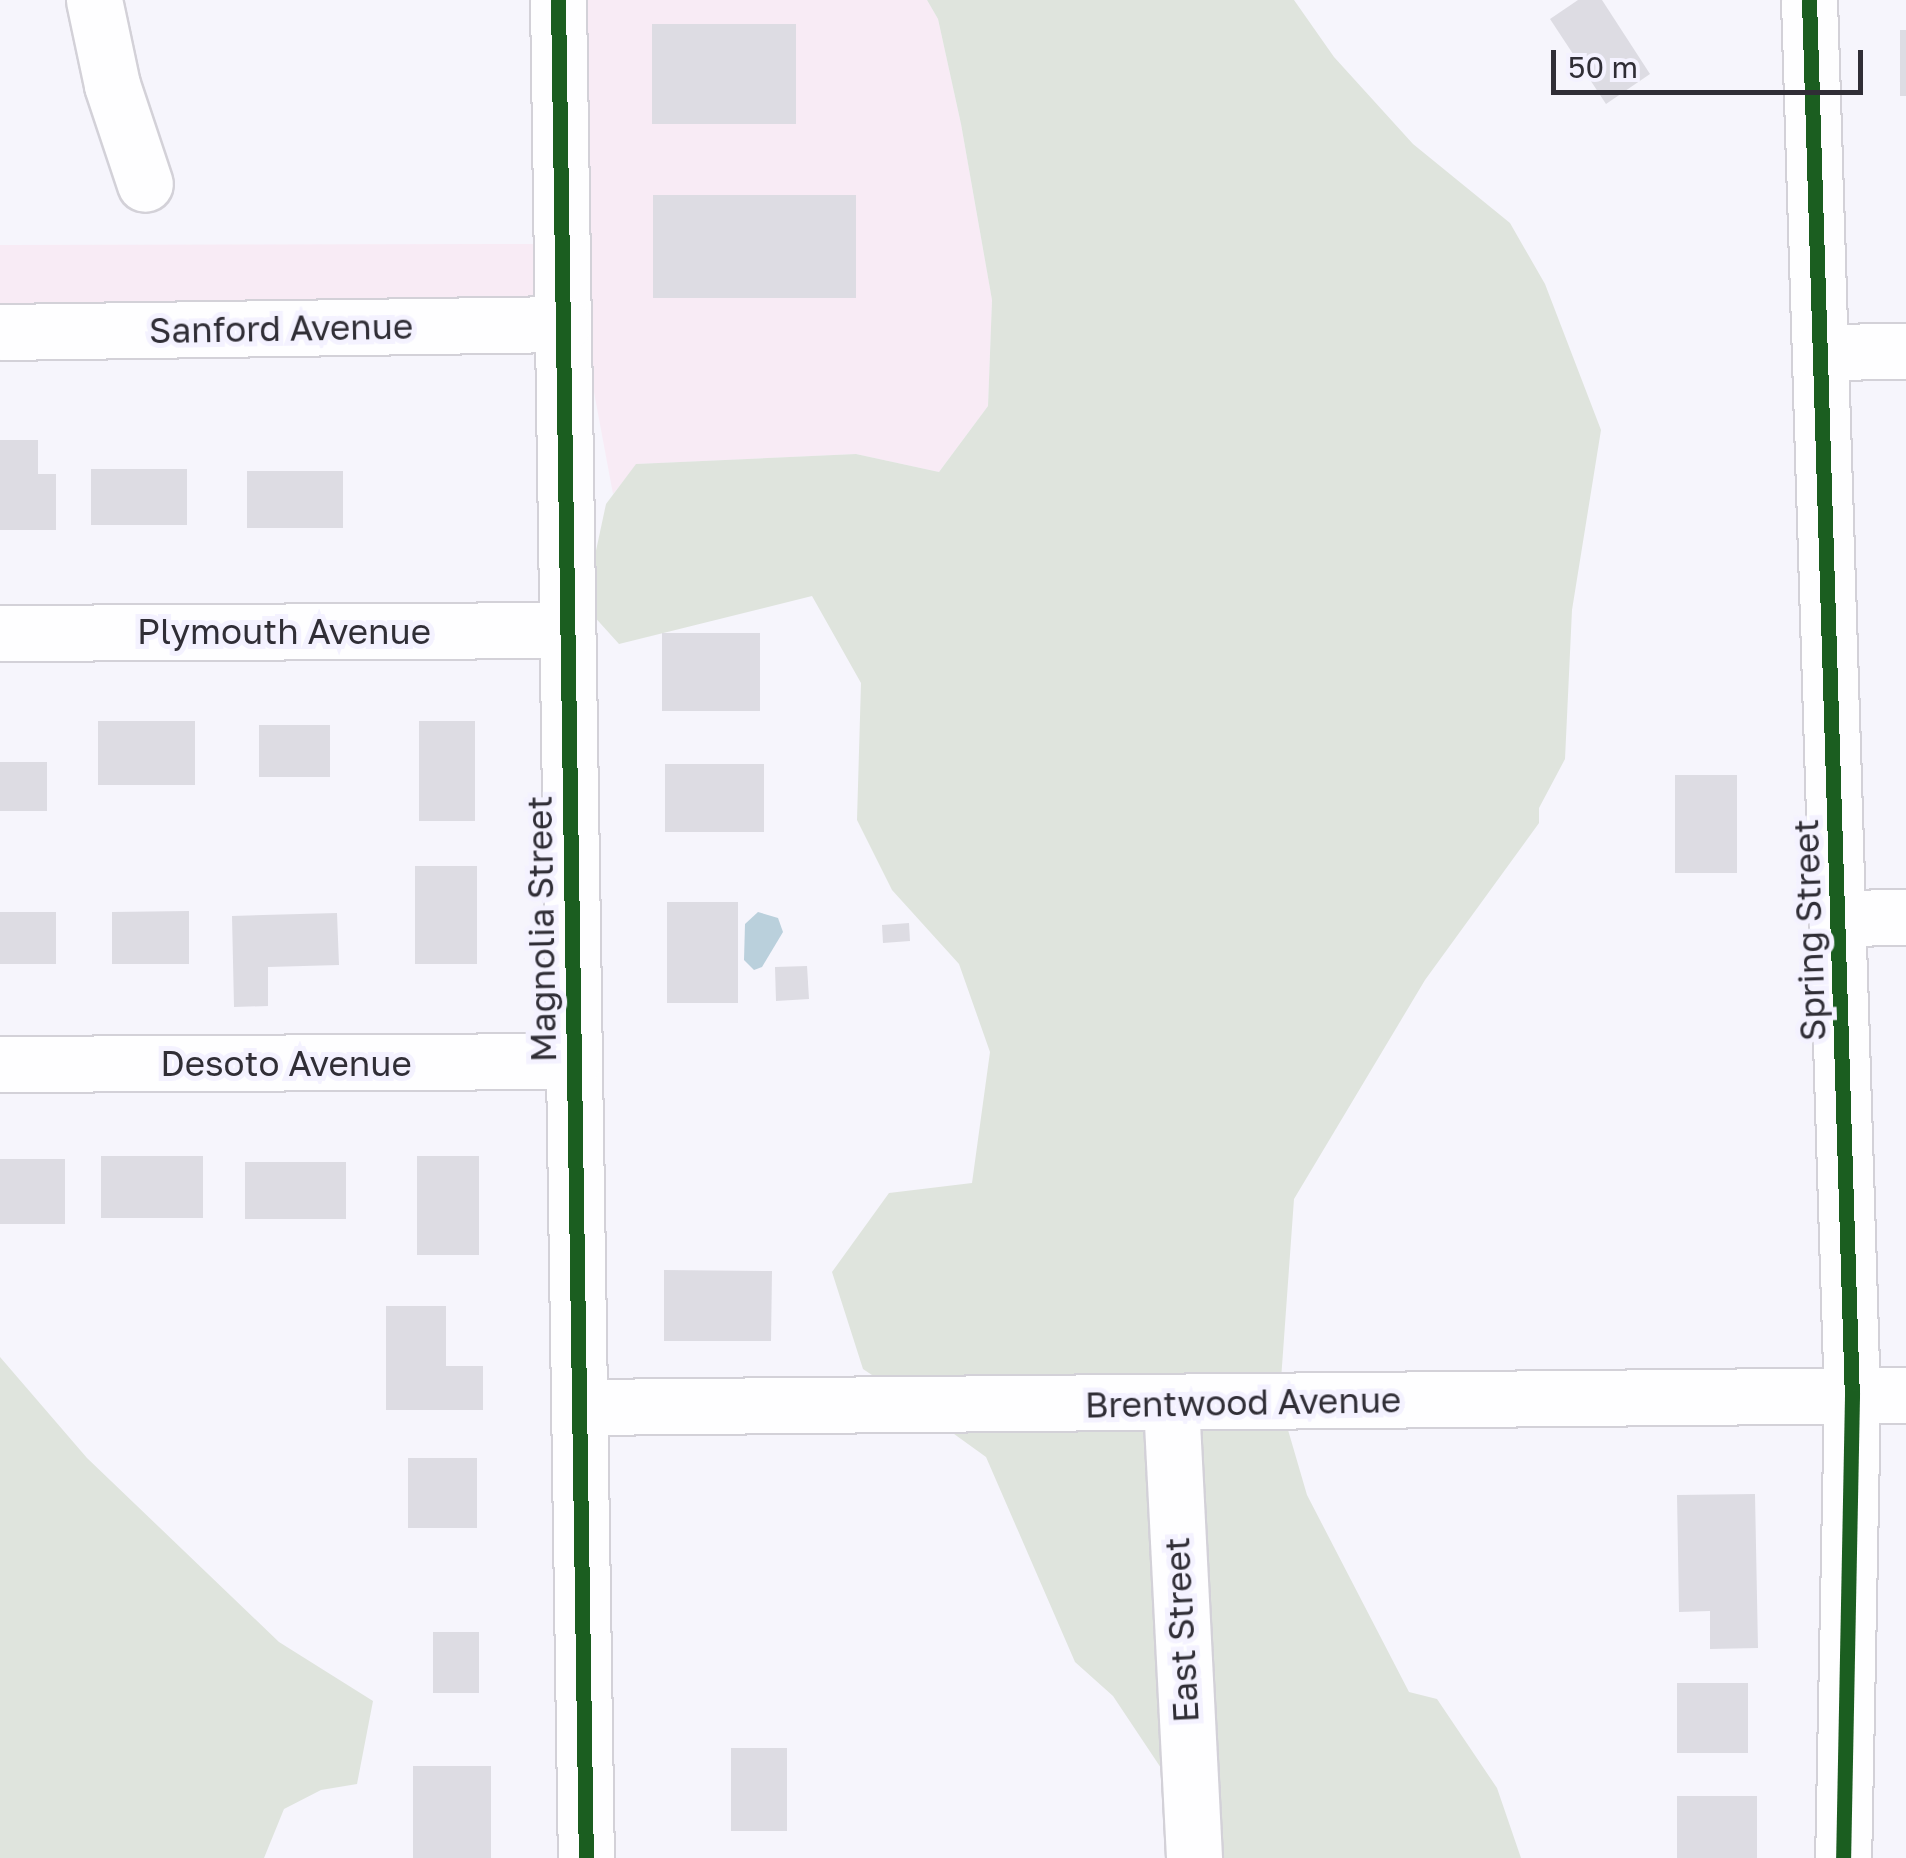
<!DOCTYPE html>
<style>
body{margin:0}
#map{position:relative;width:1906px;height:1858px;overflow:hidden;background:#f6f5fc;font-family:"Golos Text",sans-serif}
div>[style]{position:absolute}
.commercial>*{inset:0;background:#f8ebf5}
.green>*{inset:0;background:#dfe4dd}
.water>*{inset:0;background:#bad0dc}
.building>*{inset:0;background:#dddce3}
.roads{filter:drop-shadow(2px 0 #d3d1d8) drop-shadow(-2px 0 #d3d1d8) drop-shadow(0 2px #d3d1d8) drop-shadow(0 -2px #d3d1d8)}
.minor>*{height:55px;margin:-27.5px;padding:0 27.5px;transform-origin:27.5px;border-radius:27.5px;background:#fefeff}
.cycleway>*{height:15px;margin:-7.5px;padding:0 7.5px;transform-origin:7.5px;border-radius:7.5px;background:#1b5e20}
span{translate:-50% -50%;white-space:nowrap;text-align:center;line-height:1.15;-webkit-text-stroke:10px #f4f2ff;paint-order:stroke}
.street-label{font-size:35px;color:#302e36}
.scale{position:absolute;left:1551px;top:50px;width:312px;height:45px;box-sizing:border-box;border:5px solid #302e36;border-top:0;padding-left:12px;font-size:30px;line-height:35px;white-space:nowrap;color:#302e36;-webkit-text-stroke:8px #f4f2ff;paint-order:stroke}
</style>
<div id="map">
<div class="commercial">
<i style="clip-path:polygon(583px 0,927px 0,938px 19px,961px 124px,992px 300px,988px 406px,939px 472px,856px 454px,637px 464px,613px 494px,588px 360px)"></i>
<i style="clip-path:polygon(538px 244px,539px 303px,0 311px,0 245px)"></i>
</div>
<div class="green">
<i style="clip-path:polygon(927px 0,1294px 0,1334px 57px,1413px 144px,1510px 223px,1545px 284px,1601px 430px,1572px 610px,1565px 759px,1539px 808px,1539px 823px,1425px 980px,1294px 1199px,1281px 1380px,884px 1383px,863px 1369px,832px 1272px,889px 1193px,972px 1183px,990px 1052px,959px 964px,892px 890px,857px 820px,861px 683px,812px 596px,619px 644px,591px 613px,591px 574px,606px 504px,636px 464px,856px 454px,939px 472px,988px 406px,992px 300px,961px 124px,938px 19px)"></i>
<i style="clip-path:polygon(0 1357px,87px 1458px,279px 1642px,373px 1701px,357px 1784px,321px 1790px,284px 1809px,264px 1858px,0 1858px)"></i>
<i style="clip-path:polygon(1286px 1423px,1307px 1495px,1409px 1692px,1437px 1699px,1497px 1788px,1521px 1858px,1197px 1858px,1163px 1771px,1113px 1696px,1075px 1662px,986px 1457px,943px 1426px)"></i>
</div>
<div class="water">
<i style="clip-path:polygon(758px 912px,778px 918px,783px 932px,762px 967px,754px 970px,744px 960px,745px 924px)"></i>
</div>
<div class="building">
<i style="clip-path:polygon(1578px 0,1602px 0,1650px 74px,1606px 104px,1550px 19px)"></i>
<i style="clip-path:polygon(652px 24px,796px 24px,796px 124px,652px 124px)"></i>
<i style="clip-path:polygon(1900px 30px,1906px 30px,1906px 96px,1900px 96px)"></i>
<i style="clip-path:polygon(653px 195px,856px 195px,856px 298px,653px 298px)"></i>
<i style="clip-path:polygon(0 440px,38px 440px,38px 474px,56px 474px,56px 530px,0 530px)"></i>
<i style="clip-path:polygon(91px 469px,187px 469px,187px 525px,91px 525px)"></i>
<i style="clip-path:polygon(247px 471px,343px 471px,343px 528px,247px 528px)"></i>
<i style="clip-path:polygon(662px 633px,760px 633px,760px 711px,662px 711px)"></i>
<i style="clip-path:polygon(98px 721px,195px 721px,195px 785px,98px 785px)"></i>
<i style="clip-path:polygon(419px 721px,475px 721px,475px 821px,419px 821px)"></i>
<i style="clip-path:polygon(259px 725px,330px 725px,330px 777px,259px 777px)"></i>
<i style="clip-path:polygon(0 762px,47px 762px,47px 811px,0 811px)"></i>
<i style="clip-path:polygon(665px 764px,764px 764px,764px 832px,665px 832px)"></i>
<i style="clip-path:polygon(1675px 775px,1737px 775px,1737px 873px,1675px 873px)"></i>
<i style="clip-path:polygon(415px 866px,477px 866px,477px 964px,415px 964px)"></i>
<i style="clip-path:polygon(667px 902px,738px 902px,738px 1003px,667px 1003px)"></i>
<i style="clip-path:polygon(189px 911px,189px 964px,112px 964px,112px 912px)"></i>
<i style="clip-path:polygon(0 912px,56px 912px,56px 964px,0 964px)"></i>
<i style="clip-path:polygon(337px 913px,339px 965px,268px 967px,268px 1006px,234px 1007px,232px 916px)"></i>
<i style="clip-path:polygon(909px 923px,910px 941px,883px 943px,882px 925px)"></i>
<i style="clip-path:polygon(807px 966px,809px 999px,776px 1001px,775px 967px)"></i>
<i style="clip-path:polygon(101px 1156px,203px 1156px,203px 1218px,101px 1218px)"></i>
<i style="clip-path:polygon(417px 1156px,479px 1156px,479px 1255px,417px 1255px)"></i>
<i style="clip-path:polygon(0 1159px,65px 1159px,65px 1224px,0 1224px)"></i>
<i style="clip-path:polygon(245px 1162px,346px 1162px,346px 1219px,245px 1219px)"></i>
<i style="clip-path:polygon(664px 1270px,772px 1271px,771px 1341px,664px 1341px)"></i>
<i style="clip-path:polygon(386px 1306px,446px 1306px,446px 1366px,483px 1366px,483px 1410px,386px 1410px)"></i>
<i style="clip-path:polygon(408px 1458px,477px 1458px,477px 1528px,408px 1528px)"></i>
<i style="clip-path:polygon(1755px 1494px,1758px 1648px,1710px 1649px,1710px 1611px,1679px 1612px,1677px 1495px)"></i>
<i style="clip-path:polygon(433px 1632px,479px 1632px,479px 1693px,433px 1693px)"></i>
<i style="clip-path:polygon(1677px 1683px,1748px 1683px,1748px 1753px,1677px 1753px)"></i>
<i style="clip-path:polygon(731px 1748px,787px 1748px,787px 1831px,731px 1831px)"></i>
<i style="clip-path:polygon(413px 1766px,491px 1766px,491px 1858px,413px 1858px)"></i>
<i style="clip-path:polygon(1677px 1796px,1757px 1796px,1757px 1858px,1677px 1858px)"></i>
</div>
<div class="roads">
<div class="minor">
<i style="left:94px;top:0;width:87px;rotate:78deg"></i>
<i style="left:112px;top:85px;width:104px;rotate:71.6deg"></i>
<i style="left:558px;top:0;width:1858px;rotate:89.14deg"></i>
<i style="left:1809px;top:0;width:1397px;rotate:88.24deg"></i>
<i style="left:1852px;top:1396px;width:462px;rotate:91.1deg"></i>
<i style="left:0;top:332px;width:563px;rotate:-0.81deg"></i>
<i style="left:1820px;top:352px;width:86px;rotate:-0.7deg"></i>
<i style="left:0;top:633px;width:567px;rotate:-0.3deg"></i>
<i style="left:1840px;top:918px;width:66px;rotate:-0.9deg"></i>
<i style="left:0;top:1064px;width:573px;rotate:-0.3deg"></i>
<i style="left:1171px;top:1403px;width:456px;rotate:87.1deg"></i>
<i style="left:580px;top:1407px;width:1326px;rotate:-0.52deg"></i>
</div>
</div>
<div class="cycleway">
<i style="left:558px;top:0;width:1858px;rotate:89.14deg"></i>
<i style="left:1809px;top:0;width:1397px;rotate:88.24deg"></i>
<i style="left:1852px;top:1396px;width:462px;rotate:91.1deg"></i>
</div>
<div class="street-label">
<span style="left:281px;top:328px;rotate:-1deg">Sanford Avenue</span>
<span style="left:284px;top:631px">Plymouth Avenue</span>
<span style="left:541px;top:929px;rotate:-91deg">Magnolia Street</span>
<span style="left:1809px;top:930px;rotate:-92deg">Spring Street</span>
<span style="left:286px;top:1063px">Desoto Avenue</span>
<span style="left:1243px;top:1402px;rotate:-1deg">Brentwood Avenue</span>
<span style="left:1181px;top:1630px;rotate:-93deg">East Street</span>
</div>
<div class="scale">50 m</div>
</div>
